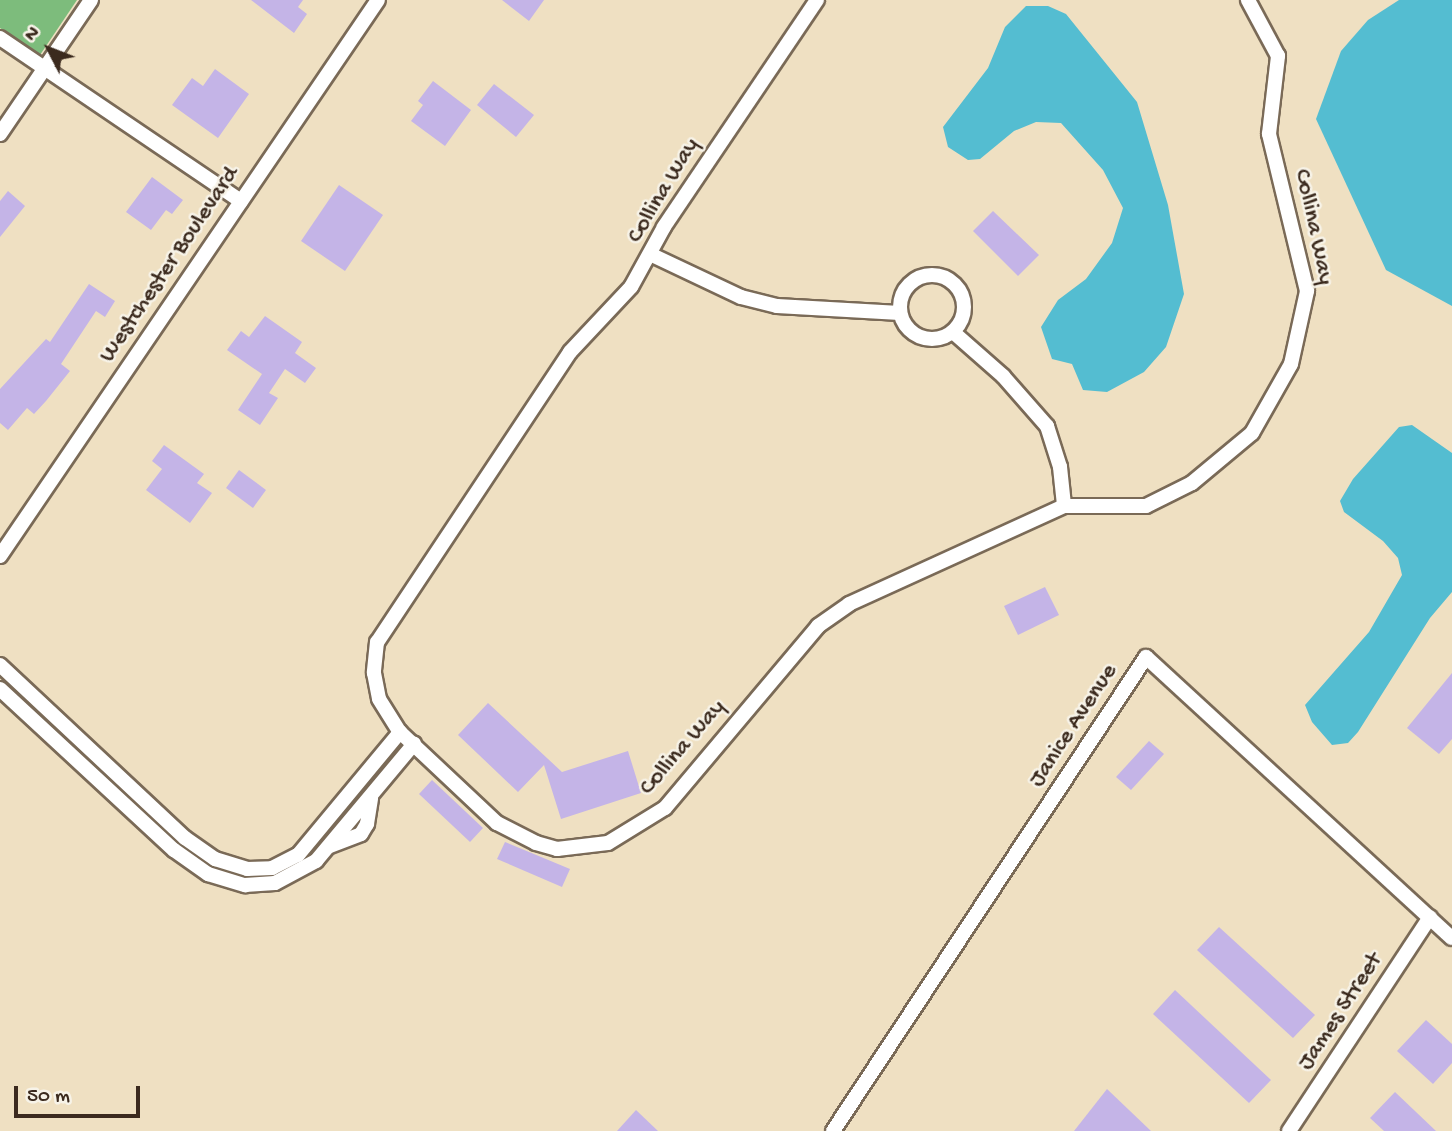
<!DOCTYPE html>
<style>
body{margin:0}
#map{position:relative;width:1452px;height:1131px;overflow:hidden;background:#efe0c2;font-family:"Gochi Hand",sans-serif}
div>[style]{position:absolute}
.forest>*{inset:0;background:#7dbc7c}
.water>*{inset:0;background:#54bdd1}
.building>*{inset:0;background:#c4b4e7}
.roads{filter:drop-shadow(2px 0 #7a6a57) drop-shadow(-2px 0 #7a6a57) drop-shadow(0 2px #7a6a57) drop-shadow(0 -2px #7a6a57)}
.minor>*{height:14px;margin:-7px;padding:0 7px;transform-origin:7px;border-radius:7px;background:#fff}
.minor>.ring{margin:-7px;padding:0;box-sizing:content-box;background:none;border:14px solid #fff;border-radius:50%}
span{translate:-50% -50%;white-space:nowrap;text-align:center;line-height:1.15;-webkit-text-stroke:5px #f7f3e8;paint-order:stroke}
.street-label{font-size:24px;color:#3b2a1e}
.north{position:absolute;left:14px;top:14px;width:70px;height:70px;-webkit-text-stroke:5px #f7f3e8;paint-order:stroke;rotate:312deg;font-size:19px;font-weight:700;line-height:28px;text-align:center;color:#3b2a1e}
.north::after{content:'';display:block;margin:auto;width:24px;height:32px;background:#3b2a1e;clip-path:polygon(50% 0,100% 100%,50% 72%,0 100%)}
.scale{position:absolute;left:14px;top:1086px;width:126px;height:32px;box-sizing:border-box;border:4px solid #3b2a1e;border-top:0;padding-left:9px;font-size:21px;line-height:24px;white-space:nowrap;color:#3b2a1e;-webkit-text-stroke:5px #f7f3e8;paint-order:stroke}
</style>
<div id="map">
<div class="forest">
<i style="clip-path:polygon(0 0,77px 0,40px 55px,0 28px)"></i>
</div>
<div class="water">
<i style="clip-path:polygon(1399px 0,1452px 0,1452px 306px,1386px 270px,1316px 119px,1341px 51px,1368px 20px)"></i>
<i style="clip-path:polygon(1026px 6px,1048px 6px,1066px 14px,1137px 102px,1168px 205px,1184px 294px,1166px 347px,1144px 372px,1107px 392px,1083px 390px,1072px 364px,1052px 359px,1041px 327px,1058px 300px,1086px 279px,1112px 243px,1123px 208px,1103px 170px,1061px 123px,1036px 122px,1014px 131px,980px 159px,968px 160px,948px 147px,943px 127px,988px 68px,1005px 27px)"></i>
<i style="clip-path:polygon(1412px 425px,1452px 453px,1452px 592px,1430px 618px,1358px 732px,1348px 743px,1332px 745px,1312px 722px,1305px 705px,1369px 632px,1402px 575px,1398px 558px,1383px 541px,1344px 512px,1340px 501px,1353px 479px,1399px 427px)"></i>
</div>
<div class="building">
<i style="clip-path:polygon(251px 0,303px 0,298px 7px,307px 14px,294px 33px)"></i>
<i style="clip-path:polygon(502px 0,544px 0,529px 21px)"></i>
<i style="clip-path:polygon(215px 69px,249px 94px,218px 138px,172px 105px,192px 78px,203px 86px)"></i>
<i style="clip-path:polygon(433px 81px,471px 110px,445px 146px,411px 121px,423px 105px,418px 101px)"></i>
<i style="clip-path:polygon(494px 84px,534px 115px,516px 137px,477px 105px)"></i>
<i style="clip-path:polygon(152px 177px,183px 200px,172px 214px,166px 210px,151px 230px,126px 212px)"></i>
<i style="clip-path:polygon(339px 185px,383px 215px,345px 271px,301px 241px)"></i>
<i style="clip-path:polygon(8px 191px,25px 206px,0 237px,0 201px)"></i>
<i style="clip-path:polygon(993px 211px,1039px 255px,1018px 276px,973px 231px)"></i>
<i style="clip-path:polygon(89px 284px,115px 301px,105px 317px,96px 311px,61px 364px,70px 371px,46px 401px,34px 414px,27px 408px,8px 430px,0 423px,0 389px,46px 339px,50px 342px)"></i>
<i style="clip-path:polygon(265px 316px,302px 342px,295px 353px,316px 368px,305px 383px,285px 369px,269px 393px,278px 398px,260px 425px,238px 410px,262px 374px,227px 350px,241px 331px,249px 337px)"></i>
<i style="clip-path:polygon(164px 445px,204px 474px,197px 483px,212px 493px,190px 523px,146px 490px,162px 469px,152px 461px)"></i>
<i style="clip-path:polygon(239px 470px,266px 490px,253px 508px,226px 488px)"></i>
<i style="clip-path:polygon(1045px 587px,1059px 615px,1018px 635px,1004px 606px)"></i>
<i style="clip-path:polygon(1452px 673px,1452px 739px,1439px 754px,1407px 728px)"></i>
<i style="clip-path:polygon(488px 703px,562px 772px,628px 751px,641px 793px,561px 819px,544px 765px,518px 792px,458px 735px)"></i>
<i style="clip-path:polygon(1149px 741px,1164px 754px,1131px 790px,1116px 777px)"></i>
<i style="clip-path:polygon(432px 780px,483px 828px,470px 842px,419px 794px)"></i>
<i style="clip-path:polygon(505px 842px,570px 869px,562px 887px,497px 859px)"></i>
<i style="clip-path:polygon(1219px 927px,1315px 1015px,1293px 1038px,1197px 950px)"></i>
<i style="clip-path:polygon(1175px 990px,1271px 1080px,1249px 1103px,1153px 1014px)"></i>
<i style="clip-path:polygon(1426px 1020px,1452px 1044px,1452px 1063px,1433px 1084px,1397px 1051px)"></i>
<i style="clip-path:polygon(1107px 1089px,1151px 1131px,1074px 1131px)"></i>
<i style="clip-path:polygon(1395px 1092px,1436px 1131px,1384px 1131px,1370px 1118px)"></i>
<i style="clip-path:polygon(636px 1110px,658px 1131px,617px 1131px)"></i>
</div>
<div class="roads">
<div class="minor">
<i style="left:817px;top:0;width:274px;rotate:124deg"></i>
<i style="left:664px;top:227px;width:68px;rotate:118.8deg"></i>
<i style="left:631px;top:287px;width:89px;rotate:133.2deg"></i>
<i style="left:570px;top:352px;width:348px;rotate:123.6deg"></i>
<i style="left:377px;top:642px;width:31px;rotate:96deg"></i>
<i style="left:374px;top:673px;width:26px;rotate:79deg"></i>
<i style="left:379px;top:699px;width:39px;rotate:58deg"></i>
<i style="left:400px;top:732px;width:133px;rotate:43.2deg"></i>
<i style="left:497px;top:823px;width:44px;rotate:27.1deg"></i>
<i style="left:536px;top:843px;width:22px;rotate:16deg"></i>
<i style="left:557px;top:849px;width:51px;rotate:-6.7deg"></i>
<i style="left:608px;top:843px;width:67px;rotate:-31.6deg"></i>
<i style="left:665px;top:808px;width:238px;rotate:-49.9deg"></i>
<i style="left:818px;top:626px;width:38px;rotate:-35deg"></i>
<i style="left:849px;top:604px;width:236px;rotate:-24.5deg"></i>
<i style="left:1064px;top:506px;width:82px"></i>
<i style="left:1146px;top:506px;width:51px;rotate:-26.6deg"></i>
<i style="left:1192px;top:483px;width:78px;rotate:-39.8deg"></i>
<i style="left:1252px;top:433px;width:79px;rotate:-60.5deg"></i>
<i style="left:1291px;top:364px;width:75px;rotate:-77.6deg"></i>
<i style="left:1307px;top:291px;width:162px;rotate:-103.6deg"></i>
<i style="left:1269px;top:134px;width:79px;rotate:-83.4deg"></i>
<i style="left:1278px;top:56px;width:64px;rotate:-118.2deg"></i>
<i style="left:0;top:38px;width:291px;rotate:34.1deg"></i>
<i style="left:0;top:134px;width:162px;rotate:-55.8deg"></i>
<i style="left:652px;top:255px;width:98px;rotate:25.3deg"></i>
<i style="left:741px;top:297px;width:37px;rotate:14deg"></i>
<i style="left:777px;top:306px;width:123px;rotate:3.3deg"></i>
<i class="ring" style="left:900px;top:275px;width:50px;height:50px"></i>
<i style="left:953px;top:332px;width:67px;rotate:41.3deg"></i>
<i style="left:1003px;top:376px;width:67px;rotate:48.7deg"></i>
<i style="left:1047px;top:426px;width:43px;rotate:72.4deg"></i>
<i style="left:1060px;top:467px;width:39px;rotate:84deg"></i>
<i style="left:0;top:556px;width:672px;rotate:-55.79deg"></i>
<i style="left:0;top:665px;width:253px;rotate:43.1deg"></i>
<i style="left:185px;top:838px;width:37px;rotate:35deg"></i>
<i style="left:215px;top:859px;width:34px;rotate:17deg"></i>
<i style="left:247px;top:869px;width:25px;rotate:-2deg"></i>
<i style="left:272px;top:868px;width:29px;rotate:-27deg"></i>
<i style="left:298px;top:855px;width:160px;rotate:-50.3deg"></i>
<i style="left:0;top:689px;width:237px;rotate:42.8deg"></i>
<i style="left:174px;top:850px;width:42px;rotate:35.2deg"></i>
<i style="left:208px;top:874px;width:39px;rotate:17deg"></i>
<i style="left:245px;top:885px;width:30px;rotate:-4deg"></i>
<i style="left:275px;top:883px;width:47px;rotate:-28.2deg"></i>
<i style="left:316px;top:861px;width:153px;rotate:-50.1deg"></i>
<i style="left:330px;top:846px;width:33px;rotate:-21deg"></i>
<i style="left:361px;top:834px;width:12px;rotate:-59deg"></i>
<i style="left:367px;top:824px;width:26px;rotate:-81deg"></i>
<i style="left:833px;top:1131px;width:568px;rotate:-56.56deg"></i>
<i style="left:1146px;top:657px;width:415px;rotate:42.6deg"></i>
<i style="left:1289px;top:1131px;width:256px;rotate:-56.6deg"></i>
</div>
</div>
<div class="street-label">
<span style="left:664px;top:191px;rotate:-59deg">Collina Way</span>
<span style="left:1313px;top:227px;rotate:78deg">Collina Way</span>
<span style="left:170px;top:265px;rotate:-56deg">Westchester Boulevard</span>
<span style="left:1074px;top:726px;rotate:-57deg">Janice Avenue</span>
<span style="left:683px;top:748px;rotate:-49deg">Collina Way</span>
<span style="left:1341px;top:1012px;rotate:-57deg">James Street</span>
</div>
<div class="north">N</div>
<div class="scale">50 m</div>
</div>
